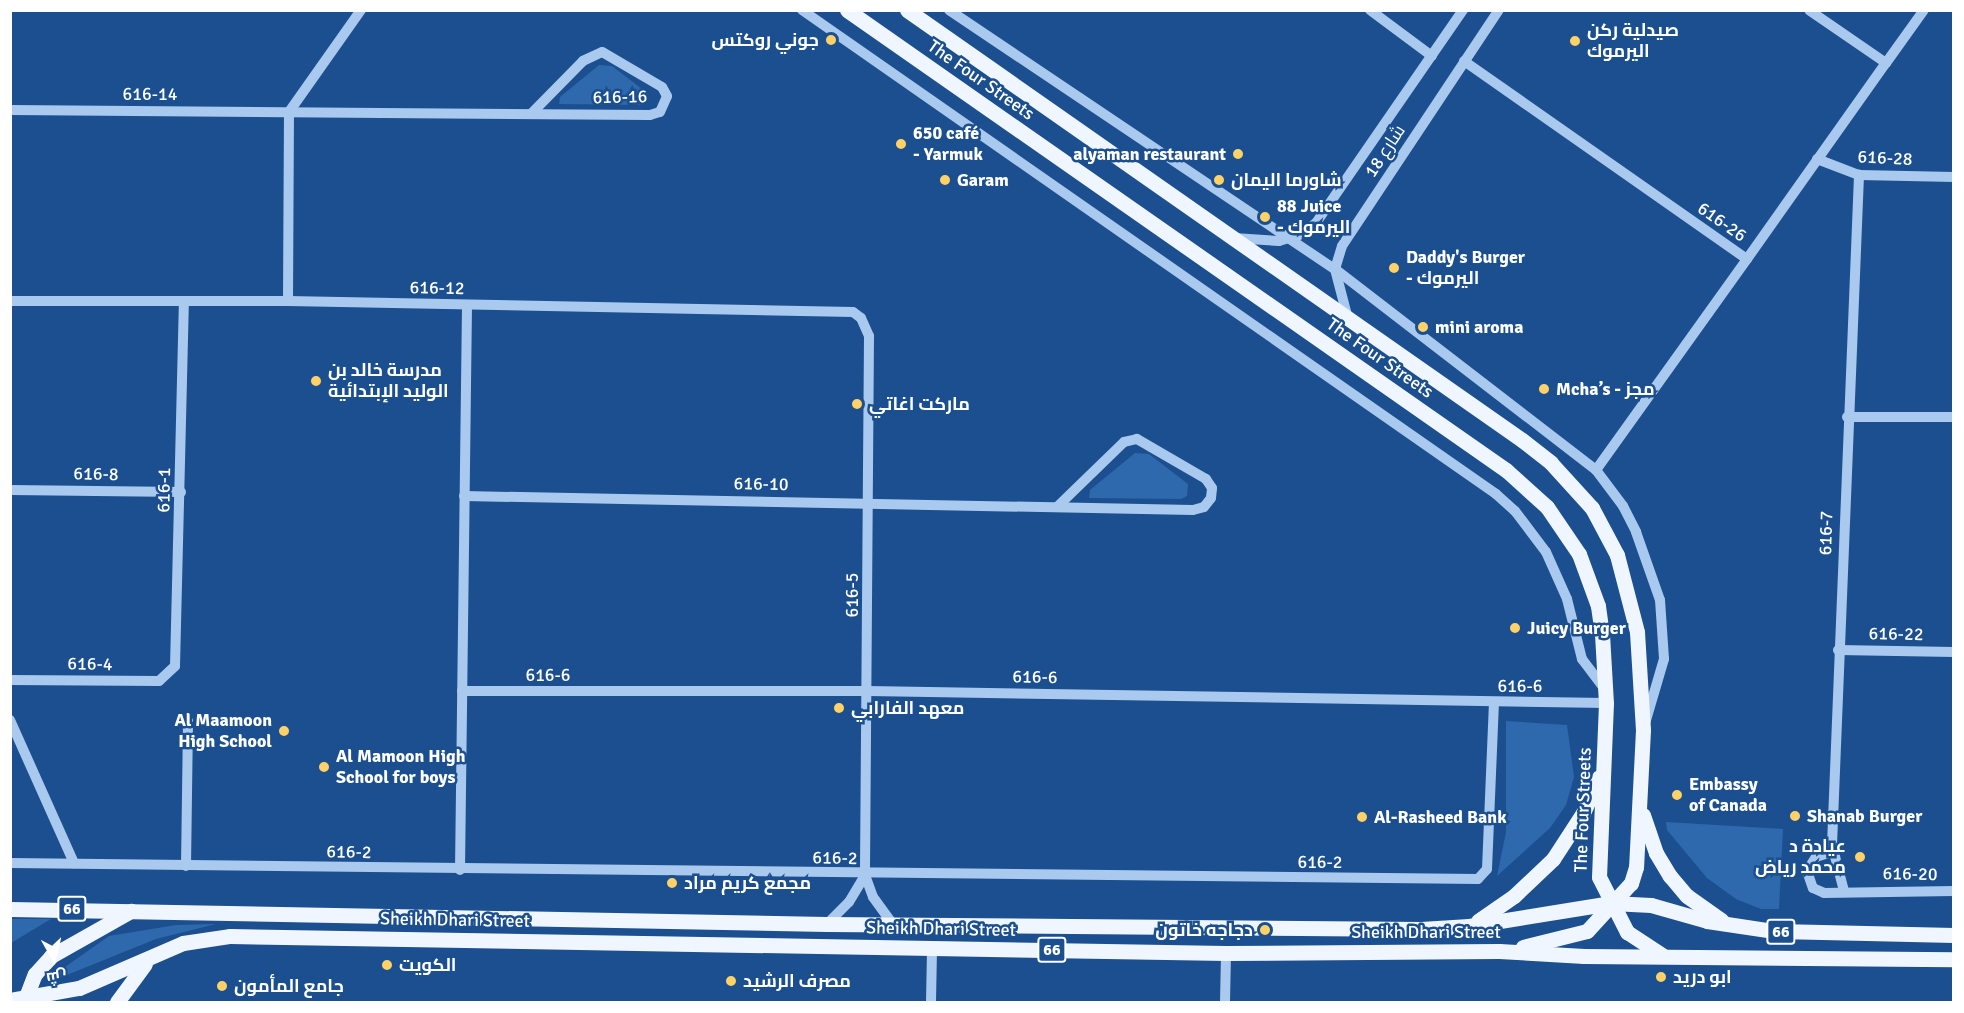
<!DOCTYPE html>
<meta charset="utf-8">
<style>
body{margin:0}
#map{position:relative;width:1964px;height:1013px;overflow:hidden;background:#1b4f8f;font-family:Signika,Cairo,sans-serif}
div>[style]{position:absolute}
.green>*{inset:0;background:#2e69ad}
.minor>*{height:10px;margin:-5px;padding:0 5px;transform-origin:5px;border-radius:5px;background:#a9c9ee}
.major>*{height:15px;margin:-7.5px;padding:0 7.5px;transform-origin:7.5px;border-radius:7.5px;background:#f0f6ff}
.dots>*{width:16px;height:16px;translate:-50% -50%;box-sizing:border-box;border:3px solid #1b4f8f;border-radius:50%}
span{translate:-50% -50%;white-space:nowrap;text-align:center;line-height:1.15;-webkit-text-stroke:5px #1b4f8f;paint-order:stroke}
.shield-label span{padding:2px 4px;background:#1b4f8f;border:2px solid;border-radius:4px;-webkit-text-stroke-width:0}
.shield-label{font-size:16px;color:#fff;font-weight:700}
.poi-label{font-size:18px;color:#fff;font-weight:700}
.left{translate:0 -50%;text-align:left}
.right{translate:-100% -50%;text-align:right}
.street-label{font-size:18px;color:#fff}
.frame{position:absolute;inset:0;border:12px solid #fff;pointer-events:none}
.north{position:absolute;left:24px;top:929px;width:60px;height:60px;-webkit-text-stroke:4px #1b4f8f;paint-order:stroke;rotate:172deg;font-size:16px;font-weight:700;line-height:24px;text-align:center;color:#fff}
.north::after{content:'';display:block;margin:auto;width:21px;height:27px;background:#fff;clip-path:polygon(50% 0,100% 100%,50% 72%,0 100%)}
</style>
<div id="map">
<div class="green">
<i style="clip-path:polygon(599px 65px,612px 66px,646px 92px,645px 102px,640px 105px,559px 104px,560px 97px)"></i>
<i style="clip-path:polygon(1135px 453px,1149px 454px,1188px 484px,1187px 496px,1181px 499px,1089px 498px,1090px 490px)"></i>
<i style="clip-path:polygon(1506px 721px,1567px 725px,1574px 777px,1566px 805px,1550px 828px,1497px 876px,1506px 832px)"></i>
<i style="clip-path:polygon(1666px 822px,1783px 829px,1779px 909px,1761px 909px,1736px 899px,1707px 878px,1667px 830px)"></i>
<i style="clip-path:polygon(11px 919px,51px 919px,11px 943px)"></i>
<i style="clip-path:polygon(216px 924px,156px 939px,52px 981px,58px 972px,109px 936px,176px 925px)"></i>
</div>
<div class="minor">
<i style="left:802px;top:10px;width:846px;rotate:34.89deg"></i>
<i style="left:1496px;top:494px;width:25px;rotate:42deg"></i>
<i style="left:1515px;top:511px;width:51px;rotate:52.9deg"></i>
<i style="left:1546px;top:552px;width:51px;rotate:65.9deg"></i>
<i style="left:1567px;top:599px;width:62px;rotate:76deg"></i>
<i style="left:1582px;top:659px;width:41px;rotate:52.9deg"></i>
<i style="left:949px;top:10px;width:465px;rotate:33.9deg"></i>
<i style="left:1335px;top:269px;width:329px;rotate:37.6deg"></i>
<i style="left:1596px;top:470px;width:45px;rotate:53.1deg"></i>
<i style="left:1623px;top:506px;width:29px;rotate:63deg"></i>
<i style="left:1636px;top:532px;width:72px;rotate:70.6deg"></i>
<i style="left:1660px;top:600px;width:59px;rotate:86.1deg"></i>
<i style="left:1664px;top:659px;width:71px;rotate:106.4deg"></i>
<i style="left:1370px;top:10px;width:77px;rotate:36.6deg"></i>
<i style="left:1464px;top:61px;width:345px;rotate:35deg"></i>
<i style="left:1747px;top:259px;width:240px;rotate:-54.7deg"></i>
<i style="left:1886px;top:63px;width:93px;rotate:-145.5deg"></i>
<i style="left:1886px;top:63px;width:65px;rotate:-54.4deg"></i>
<i style="left:10px;top:110px;width:640px;rotate:0.45deg"></i>
<i style="left:650px;top:115px;width:10px;rotate:-17deg"></i>
<i style="left:660px;top:112px;width:17px;rotate:-66deg"></i>
<i style="left:667px;top:96px;width:10px;rotate:-119deg"></i>
<i style="left:662px;top:87px;width:69px;rotate:-149.7deg"></i>
<i style="left:602px;top:52px;width:21px;rotate:155deg"></i>
<i style="left:583px;top:61px;width:74px;rotate:134.5deg"></i>
<i style="left:1817px;top:159px;width:45px;rotate:20.9deg"></i>
<i style="left:1859px;top:175px;width:95px;rotate:1.2deg"></i>
<i style="left:1234px;top:238px;width:45px;rotate:3.8deg"></i>
<i style="left:1279px;top:241px;width:21px;rotate:-17deg"></i>
<i style="left:1299px;top:235px;width:21px;rotate:-35deg"></i>
<i style="left:1316px;top:223px;width:259px;rotate:-55.4deg"></i>
<i style="left:10px;top:301px;width:278px"></i>
<i style="left:288px;top:301px;width:565px;rotate:1.12deg"></i>
<i style="left:853px;top:312px;width:10px;rotate:37deg"></i>
<i style="left:861px;top:318px;width:20px;rotate:66deg"></i>
<i style="left:869px;top:336px;width:539px;rotate:90.43deg"></i>
<i style="left:865px;top:875px;width:23px;rotate:70deg"></i>
<i style="left:873px;top:897px;width:34px;rotate:54deg"></i>
<i style="left:288px;top:301px;width:189px;rotate:-89.7deg"></i>
<i style="left:289px;top:112px;width:125px;rotate:-54.8deg"></i>
<i style="left:1348px;top:319px;width:52px;rotate:-104.6deg"></i>
<i style="left:1335px;top:269px;width:24px;rotate:-73deg"></i>
<i style="left:1342px;top:246px;width:283px;rotate:-56.4deg"></i>
<i style="left:1847px;top:417px;width:107px"></i>
<i style="left:1596px;top:470px;width:259px;rotate:-54.4deg"></i>
<i style="left:10px;top:490px;width:171px;rotate:0.7deg"></i>
<i style="left:464px;top:496px;width:729px;rotate:1.1deg"></i>
<i style="left:1193px;top:510px;width:11px;rotate:-15deg"></i>
<i style="left:1204px;top:507px;width:11px;rotate:-52deg"></i>
<i style="left:1211px;top:498px;width:10px;rotate:-84deg"></i>
<i style="left:1212px;top:488px;width:11px;rotate:-124deg"></i>
<i style="left:1206px;top:479px;width:80px;rotate:-149.9deg"></i>
<i style="left:1137px;top:439px;width:13px;rotate:167deg"></i>
<i style="left:1124px;top:442px;width:93px;rotate:135.9deg"></i>
<i style="left:1838px;top:650px;width:116px;rotate:1deg"></i>
<i style="left:10px;top:680px;width:149px;rotate:0.4deg"></i>
<i style="left:159px;top:681px;width:22px;rotate:-43deg"></i>
<i style="left:175px;top:666px;width:364px;rotate:-88.6deg"></i>
<i style="left:462px;top:691px;width:406px"></i>
<i style="left:868px;top:691px;width:738px;rotate:0.93deg"></i>
<i style="left:10px;top:720px;width:157px;rotate:65.9deg"></i>
<i style="left:1832px;top:852px;width:17px;rotate:163deg"></i>
<i style="left:1816px;top:857px;width:17px;rotate:123deg"></i>
<i style="left:1807px;top:871px;width:18px;rotate:71deg"></i>
<i style="left:1813px;top:888px;width:12px;rotate:24deg"></i>
<i style="left:1824px;top:893px;width:130px;rotate:-0.9deg"></i>
<i style="left:10px;top:863px;width:1468px;rotate:0.62deg"></i>
<i style="left:1478px;top:879px;width:13px;rotate:-48deg"></i>
<i style="left:1487px;top:869px;width:166px;rotate:-87.6deg"></i>
<i style="left:186px;top:866px;width:145px;rotate:-89.2deg"></i>
<i style="left:460px;top:870px;width:565px;rotate:-89.29deg"></i>
<i style="left:1844px;top:891px;width:48px;rotate:-104.6deg"></i>
<i style="left:1832px;top:845px;width:671px;rotate:-87.69deg"></i>
<i style="left:827px;top:924px;width:31px;rotate:-45deg"></i>
<i style="left:849px;top:902px;width:31px;rotate:-59deg"></i>
<i style="left:931px;top:1002px;width:54px;rotate:-88.9deg"></i>
<i style="left:1225px;top:1002px;width:49px;rotate:-88.8deg"></i>
</div>
<div class="major">
<i style="left:847px;top:10px;width:804px;rotate:34.92deg"></i>
<i style="left:1506px;top:470px;width:55px;rotate:42.1deg"></i>
<i style="left:1547px;top:507px;width:57px;rotate:55.8deg"></i>
<i style="left:1579px;top:554px;width:55px;rotate:69.9deg"></i>
<i style="left:1598px;top:606px;width:28px;rotate:82deg"></i>
<i style="left:1602px;top:634px;width:69px;rotate:86.7deg"></i>
<i style="left:1606px;top:703px;width:174px;rotate:92.3deg"></i>
<i style="left:1599px;top:877px;width:62px;rotate:63deg"></i>
<i style="left:1627px;top:932px;width:42px;rotate:33.3deg"></i>
<i style="left:907px;top:10px;width:750px;rotate:34.96deg"></i>
<i style="left:1522px;top:440px;width:37px;rotate:38deg"></i>
<i style="left:1551px;top:463px;width:61px;rotate:47.7deg"></i>
<i style="left:1592px;top:508px;width:53px;rotate:62deg"></i>
<i style="left:1617px;top:555px;width:80px;rotate:75.4deg"></i>
<i style="left:1637px;top:632px;width:98px;rotate:86.5deg"></i>
<i style="left:1643px;top:730px;width:137px;rotate:92.9deg"></i>
<i style="left:1636px;top:867px;width:17px;rotate:107deg"></i>
<i style="left:1631px;top:883px;width:65px;rotate:132.5deg"></i>
<i style="left:1587px;top:931px;width:66px;rotate:166deg"></i>
<i style="left:1643px;top:815px;width:40px;rotate:71.1deg"></i>
<i style="left:1656px;top:853px;width:27px;rotate:59deg"></i>
<i style="left:1670px;top:876px;width:26px;rotate:50deg"></i>
<i style="left:1687px;top:896px;width:42px;rotate:35.2deg"></i>
<i style="left:10px;top:909px;width:817px;rotate:1.05deg"></i>
<i style="left:827px;top:924px;width:594px;rotate:0.48deg"></i>
<i style="left:1421px;top:929px;width:48px;rotate:-3.6deg"></i>
<i style="left:1469px;top:926px;width:144px;rotate:-9.2deg"></i>
<i style="left:1611px;top:903px;width:40px;rotate:2.9deg"></i>
<i style="left:1651px;top:905px;width:58px;rotate:15.9deg"></i>
<i style="left:1707px;top:921px;width:68px;rotate:8.5deg"></i>
<i style="left:1774px;top:931px;width:180px;rotate:1.3deg"></i>
<i style="left:1478px;top:921px;width:44px;rotate:-34.8deg"></i>
<i style="left:1514px;top:896px;width:54px;rotate:-43.5deg"></i>
<i style="left:1553px;top:859px;width:55px;rotate:-56.9deg"></i>
<i style="left:1583px;top:813px;width:39px;rotate:-66deg"></i>
<i style="left:10px;top:1000px;width:70px;rotate:-9.9deg"></i>
<i style="left:79px;top:988px;width:113px;rotate:-23.4deg"></i>
<i style="left:183px;top:943px;width:48px;rotate:-8.5deg"></i>
<i style="left:230px;top:936px;width:996px;rotate:0.98deg"></i>
<i style="left:1226px;top:953px;width:273px;rotate:-0.4deg"></i>
<i style="left:1499px;top:951px;width:85px;rotate:3.4deg"></i>
<i style="left:1584px;top:956px;width:370px;rotate:0.5deg"></i>
<i style="left:24px;top:1002px;width:30px;rotate:-69deg"></i>
<i style="left:35px;top:974px;width:24px;rotate:-48deg"></i>
<i style="left:51px;top:956px;width:92px;rotate:-29.4deg"></i>
<i style="left:117px;top:1002px;width:47px;rotate:-53.6deg"></i>
</div>
<div class="dots">
<i style="left:831px;top:40px;background:#ffd166"></i>
<i style="left:1575px;top:41px;background:#ffd166"></i>
<i style="left:901px;top:144px;background:#ffd166"></i>
<i style="left:1238px;top:154px;background:#ffd166"></i>
<i style="left:945px;top:180px;background:#ffd166"></i>
<i style="left:1219px;top:180px;background:#ffd166"></i>
<i style="left:1265px;top:217px;background:#ffd166"></i>
<i style="left:1394px;top:268px;background:#ffd166"></i>
<i style="left:1423px;top:327px;background:#ffd166"></i>
<i style="left:316px;top:381px;background:#ffd166"></i>
<i style="left:1544px;top:389px;background:#ffd166"></i>
<i style="left:857px;top:404px;background:#ffd166"></i>
<i style="left:1515px;top:628px;background:#ffd166"></i>
<i style="left:839px;top:708px;background:#ffd166"></i>
<i style="left:284px;top:731px;background:#ffd166"></i>
<i style="left:324px;top:767px;background:#ffd166"></i>
<i style="left:1677px;top:795px;background:#ffd166"></i>
<i style="left:1795px;top:816px;background:#ffd166"></i>
<i style="left:1362px;top:817px;background:#ffd166"></i>
<i style="left:1860px;top:857px;background:#ffd166"></i>
<i style="left:672px;top:883px;background:#ffd166"></i>
<i style="left:1265px;top:930px;background:#ffd166"></i>
<i style="left:387px;top:965px;background:#ffd166"></i>
<i style="left:1661px;top:977px;background:#ffd166"></i>
<i style="left:731px;top:981px;background:#ffd166"></i>
<i style="left:222px;top:986px;background:#ffd166"></i>
</div>
<div class="shield-label">
<span style="left:72px;top:909px">66</span>
<span style="left:1781px;top:932px">66</span>
<span style="left:1052px;top:950px">66</span>
</div>
<div class="poi-label">
<span class="left" style="left:1587px;top:41px">صيدلية ركن<br>اليرموك</span>
<span class="right" style="left:819px;top:40px">جوني روكتس</span>
<span class="left" style="left:913px;top:144px">650 café<br>- Yarmuk</span>
<span class="right" style="left:1226px;top:154px">alyaman restaurant</span>
<span class="left" style="left:957px;top:180px">Garam</span>
<span class="left" style="left:1231px;top:180px">شاورما اليمان</span>
<span class="left" style="left:1277px;top:217px">88 Juice<br>- اليرموك</span>
<span class="left" style="left:1406px;top:268px">Daddy's Burger<br>- اليرموك</span>
<span class="left" style="left:1435px;top:327px">mini aroma</span>
<span class="left" style="left:328px;top:381px">مدرسة خالد بن<br>الوليد الإبتدائية</span>
<span class="left" style="left:1556px;top:389px">Mcha’s - مجز</span>
<span class="left" style="left:869px;top:404px">ماركت اغاتي</span>
<span class="left" style="left:1527px;top:628px">Juicy Burger</span>
<span class="left" style="left:851px;top:708px">معهد الفارابي</span>
<span class="right" style="left:272px;top:731px">Al Maamoon<br>High School</span>
<span class="left" style="left:336px;top:767px">Al Mamoon High<br>School for boys</span>
<span class="left" style="left:1689px;top:795px">Embassy<br>of Canada</span>
<span class="left" style="left:1807px;top:816px">Shanab Burger</span>
<span class="left" style="left:1374px;top:817px">Al-Rasheed Bank</span>
<span class="right" style="left:1846px;top:857px">عيادة د<br>محمد رياض</span>
<span class="left" style="left:684px;top:883px">مجمع كريم مراد</span>
<span class="right" style="left:1253px;top:930px">دجاجه خاتون</span>
<span class="left" style="left:399px;top:965px">الكويت</span>
<span class="left" style="left:1673px;top:977px">ابو دريد</span>
<span class="left" style="left:743px;top:981px">مصرف الرشيد</span>
<span class="left" style="left:234px;top:986px">جامع المأمون</span>
</div>
<div class="street-label">
<span style="left:981px;top:80px;rotate:35deg">The Four Streets</span>
<span style="left:150px;top:94px">616-14</span>
<span style="left:620px;top:97px;rotate:-1deg">616-16</span>
<span style="left:1385px;top:151px;rotate:-57deg">شارع 18</span>
<span style="left:1885px;top:158px;rotate:3deg">616-28</span>
<span style="left:1722px;top:222px;rotate:35deg">616-26</span>
<span style="left:437px;top:288px;rotate:1deg">616-12</span>
<span style="left:1380px;top:358px;rotate:35deg">The Four Streets</span>
<span style="left:96px;top:474px;rotate:1deg">616-8</span>
<span style="left:761px;top:484px;rotate:1deg">616-10</span>
<span style="left:164px;top:490px;rotate:-89deg">616-1</span>
<span style="left:1826px;top:533px;rotate:-88deg">616-7</span>
<span style="left:852px;top:595px;rotate:-90deg">616-5</span>
<span style="left:1896px;top:634px;rotate:1deg">616-22</span>
<span style="left:90px;top:664px;rotate:1deg">616-4</span>
<span style="left:548px;top:675px">616-6</span>
<span style="left:1035px;top:677px;rotate:1deg">616-6</span>
<span style="left:1520px;top:686px">616-6</span>
<span style="left:1583px;top:810px;rotate:-88deg">The Four Streets</span>
<span style="left:349px;top:852px;rotate:1deg">616-2</span>
<span style="left:835px;top:858px;rotate:1deg">616-2</span>
<span style="left:1320px;top:862px">616-2</span>
<span style="left:1910px;top:874px;rotate:1deg">616-20</span>
<span style="left:455px;top:920px;rotate:1deg">Sheikh Dhari Street</span>
<span style="left:941px;top:929px;rotate:1deg">Sheikh Dhari Street</span>
<span style="left:1426px;top:932px">Sheikh Dhari Street</span>
</div>
<div class="frame"></div>
<div class="north">ش</div>
</div>
